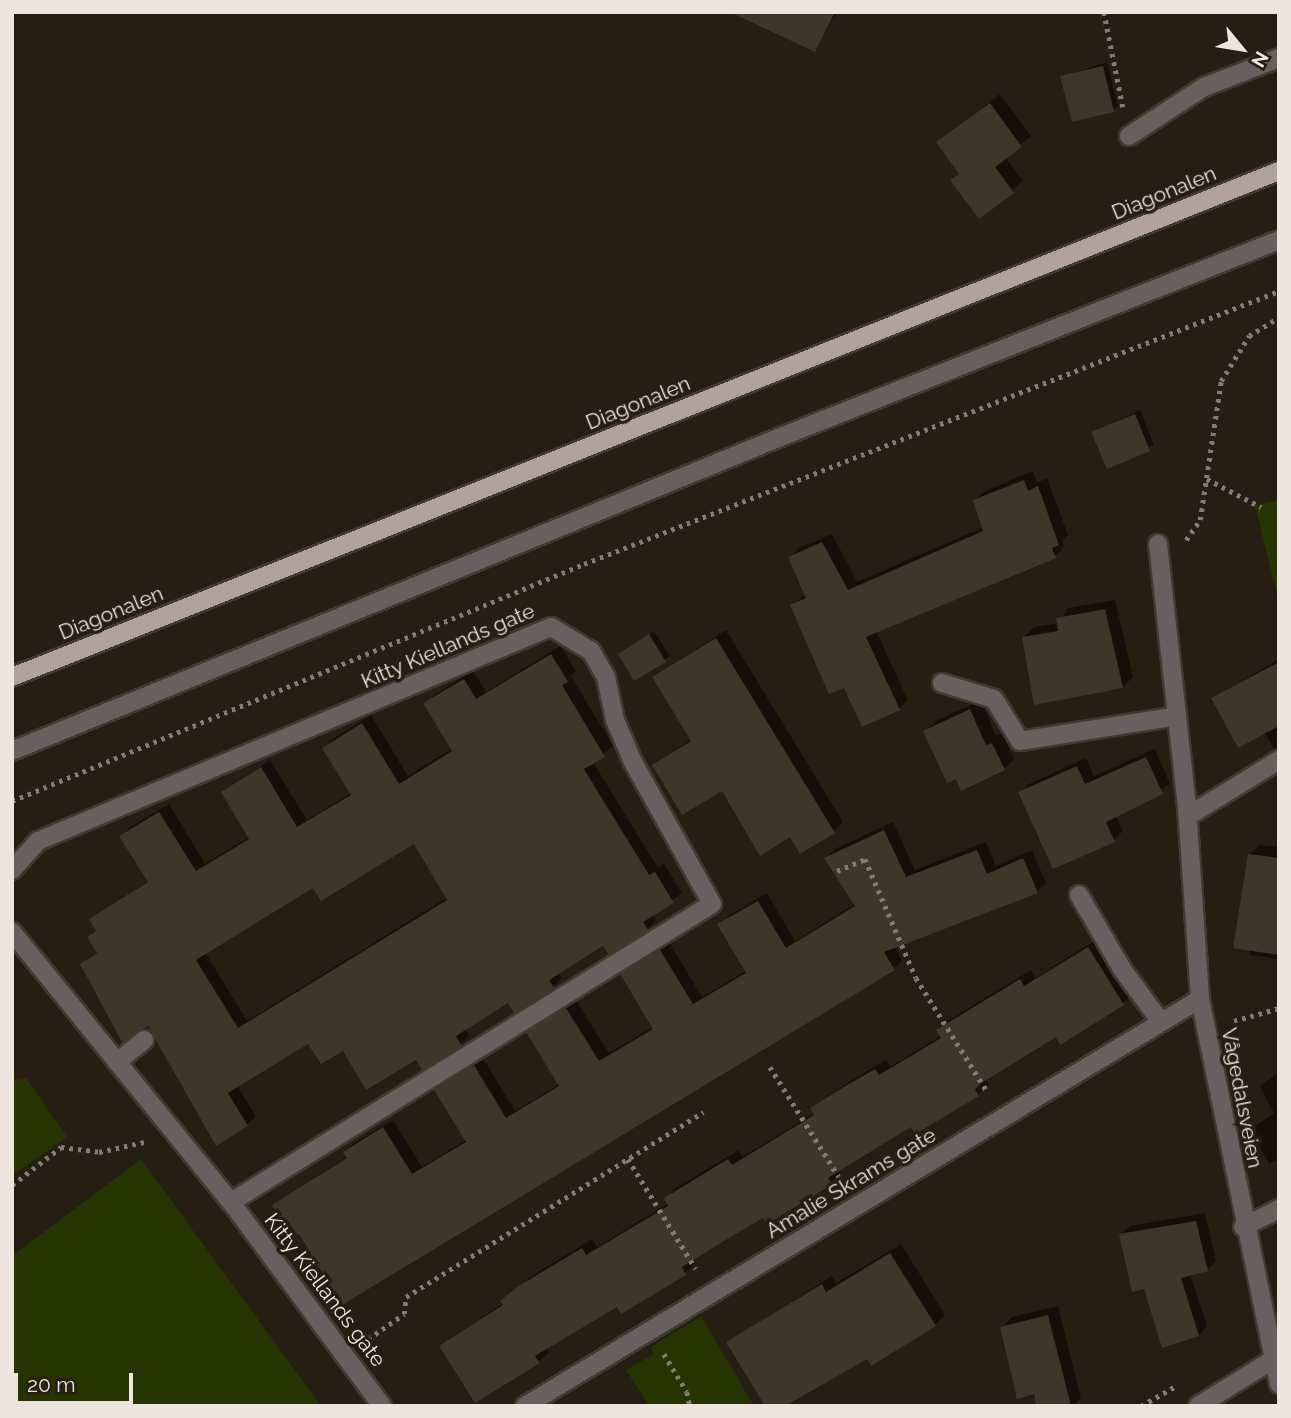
<!DOCTYPE html>
<meta charset="utf-8">
<style>
body{margin:0}
#map{position:relative;width:1291px;height:1418px;overflow:hidden;background:#261e12;font-family:Raleway,sans-serif}
div>[style]{position:absolute}
.green>*{inset:0;background:#253400}
.shadow>*{inset:0;background:#0007}
.building>*{inset:0;background:#3f362a}
.path>*{height:4.5px;margin-top:-2.25px;transform-origin:0;background:repeating-linear-gradient(90deg,#837c72 0 3.5px,transparent 0 8.5px)}
.roads{filter:drop-shadow(2px 0 #423a2f) drop-shadow(-2px 0 #423a2f) drop-shadow(0 2px #423a2f) drop-shadow(0 -2px #423a2f)}
.minor>*{height:18px;margin:-9px;padding:0 9px;transform-origin:9px;border-radius:9px;background:#68605e}
.major>*{height:18px;margin:-9px;padding:0 9px;transform-origin:9px;border-radius:9px;background:#b2a29d}
span{translate:-50% -50%;white-space:nowrap;text-align:center;line-height:1.15;-webkit-text-stroke:7px #261e12;paint-order:stroke}
.street-label{font-size:21px;color:#ece6df}
.frame{position:absolute;inset:0;border:14px solid #ece6df;pointer-events:none}
.north{position:absolute;left:1207px;top:14px;width:70px;height:70px;-webkit-text-stroke:5px #261e12;paint-order:stroke;rotate:120deg;font-size:19px;font-weight:700;line-height:28px;text-align:center;color:#ece6df}
.north::after{content:'';display:block;margin:auto;width:24px;height:32px;background:#ece6df;clip-path:polygon(50% 0,100% 100%,50% 72%,0 100%)}
.scale{position:absolute;left:14px;top:1373px;width:119px;height:32px;box-sizing:border-box;border:4px solid #ece6df;border-top:0;padding-left:9px;font-size:21px;line-height:24px;white-space:nowrap;color:#ece6df;-webkit-text-stroke:5px #261e12;paint-order:stroke}
</style>
<div id="map">
<div class="green">
<i style="clip-path:polygon(1279px 500px,1279px 603px,1255px 505px)"></i>
<i style="clip-path:polygon(26px 1078px,67px 1137px,12px 1176px,12px 1080px)"></i>
<i style="clip-path:polygon(141px 1159px,321px 1406px,12px 1406px,12px 1256px)"></i>
<i style="clip-path:polygon(701px 1316px,754px 1406px,649px 1406px,626px 1370px,654px 1354px,651px 1347px)"></i>
</div>
<div class="shadow">
<i style="clip-path:polygon(758px 12px,837px 12px,815px 50px)"></i>
<i style="clip-path:polygon(1107px 62px,1118px 106px,1113px 110px,1062px 77px)"></i>
<i style="clip-path:polygon(1000px 94px,1031px 136px,1005px 157px,1023px 181px,979px 216px,953px 180px,961px 172px,939px 142px)"></i>
<i style="clip-path:polygon(1140px 410px,1154px 445px,1108px 467px,1093px 433px)"></i>
<i style="clip-path:polygon(1033px 471px,1037px 483px,1047px 478px,1068px 535px,1062px 540px,1064px 547px,1055px 556px,876px 631px,908px 700px,899px 709px,845px 685px,792px 605px,806px 594px,790px 558px,799px 548px,832px 534px,857px 582px,984px 527px,975px 500px,985px 491px)"></i>
<i style="clip-path:polygon(1115px 600px,1133px 677px,1123px 687px,1024px 637px,1034px 627px,1058px 623px,1068px 608px)"></i>
<i style="clip-path:polygon(726px 630px,843px 822px,833px 832px,790px 835px,722px 789px,654px 765px,692px 738px,654px 677px)"></i>
<i style="clip-path:polygon(654px 631px,670px 656px,635px 679px,620px 654px)"></i>
<i style="clip-path:polygon(evenodd,560px 646px,576px 671px,571px 676px,613px 746px,593px 762px,658px 868px,664px 864px,682px 893px,652px 915px,656px 920px,647px 929px,604px 944px,558px 972px,562px 978px,553px 987px,509px 1001px,465px 1028px,469px 1036px,461px 1044px,417px 1058px,309px 1042px,237px 1086px,256px 1116px,247px 1125px,149px 1024px,82px 964px,98px 951px,89px 937px,97px 929px,92px 920px,149px 880px,122px 836px,130px 827px,169px 804px,205px 864px,250px 836px,223px 792px,270px 760px,307px 820px,351px 793px,324px 748px,333px 739px,371px 715px,408px 776px,453px 748px,426px 703px,434px 695px,473px 671px,486px 692px,560px 646px,415px 842px,448px 897px,247px 1021px,205px 952px,313px 885px,415px 842px)"></i>
<i style="clip-path:polygon(1279px 659px,1279px 748px,1274px 749px,1264px 732px,1213px 698px)"></i>
<i style="clip-path:polygon(981px 700px,996px 736px,1002px 734px,1014px 759px,1004px 769px,926px 731px,936px 721px)"></i>
<i style="clip-path:polygon(1155px 749px,1170px 784px,1115px 815px,1123px 831px,1114px 840px,1020px 793px,1029px 784px,1086px 758px,1094px 776px)"></i>
<i style="clip-path:polygon(893px 822px,915px 870px,986px 842px,996px 866px,1032px 850px,1046px 883px,1037px 891px,894px 946px,902px 960px,894px 969px,299px 1231px,275px 1206px,348px 1156px,345px 1152px,354px 1143px,393px 1120px,422px 1167px,466px 1140px,436px 1090px,483px 1058px,515px 1111px,560px 1084px,528px 1033px,576px 1000px,609px 1053px,653px 1027px,622px 975px,669px 942px,702px 997px,747px 970px,719px 925px,728px 916px,767px 893px,795px 941px,855px 904px,826px 858px,835px 849px)"></i>
<i style="clip-path:polygon(1259px 845px,1279px 847px,1279px 959px,1250px 955px,1249px 855px)"></i>
<i style="clip-path:polygon(1099px 938px,1133px 994px,1123px 1004px,1056px 1035px,985px 1079px,988px 1084px,978px 1094px,911px 1124px,839px 1169px,841px 1173px,831px 1183px,764px 1215px,692px 1259px,695px 1263px,685px 1273px,622px 1311px,618px 1305px,546px 1347px,549px 1352px,539px 1362px,441px 1346px,503px 1303px,530px 1277px,592px 1239px,597px 1247px,669px 1203px,666px 1198px,676px 1188px,709px 1168px,739px 1150px,742px 1157px,815px 1113px,813px 1109px,823px 1099px,854px 1079px,886px 1060px,890px 1067px,942px 1035px,939px 1031px,949px 1020px,1031px 970px,1035px 978px)"></i>
<i style="clip-path:polygon(1279px 1072px,1279px 1159px,1269px 1164px,1251px 1129px,1274px 1113px,1260px 1086px)"></i>
<i style="clip-path:polygon(1205px 1213px,1216px 1261px,1207px 1270px,1190px 1274px,1207px 1326px,1199px 1335px,1145px 1287px,1121px 1234px,1130px 1226px)"></i>
<i style="clip-path:polygon(901px 1244px,945px 1315px,935px 1325px,867px 1357px,729px 1342px,832px 1276px,836px 1283px)"></i>
<i style="clip-path:polygon(1058px 1306px,1081px 1398px,1073px 1406px,1038px 1406px,1002px 1327px,1012px 1317px)"></i>
</div>
<div class="building">
<i style="clip-path:polygon(730px 12px,835px 12px,815px 52px)"></i>
<i style="clip-path:polygon(1103px 66px,1114px 112px,1072px 122px,1060px 76px)"></i>
<i style="clip-path:polygon(990px 103px,1022px 147px,995px 167px,1014px 193px,979px 219px,950px 180px,959px 174px,936px 142px)"></i>
<i style="clip-path:polygon(1135px 414px,1150px 451px,1107px 469px,1091px 432px)"></i>
<i style="clip-path:polygon(1024px 480px,1028px 491px,1038px 486px,1059px 545px,1052px 548px,1056px 558px,866px 637px,900px 710px,862px 727px,844px 688px,829px 694px,790px 605px,806px 598px,788px 557px,822px 542px,848px 590px,983px 531px,973px 500px)"></i>
<i style="clip-path:polygon(1105px 609px,1123px 688px,1034px 705px,1022px 637px,1058px 631px,1056px 618px)"></i>
<i style="clip-path:polygon(649px 634px,666px 662px,634px 681px,618px 654px)"></i>
<i style="clip-path:polygon(716px 638px,835px 833px,800px 854px,790px 837px,760px 856px,722px 791px,682px 815px,652px 765px,691px 741px,652px 677px)"></i>
<i style="clip-path:polygon(evenodd,551px 654px,568px 682px,562px 685px,605px 757px,584px 769px,649px 875px,655px 872px,674px 903px,643px 922px,648px 930px,609px 955px,603px 946px,549px 980px,554px 988px,514px 1013px,508px 1003px,456px 1036px,462px 1046px,422px 1070px,416px 1060px,366px 1090px,343px 1051px,321px 1064px,308px 1044px,228px 1093px,248px 1126px,216px 1146px,148px 1026px,122px 1042px,80px 964px,97px 953px,87px 937px,96px 931px,89px 919px,148px 882px,119px 836px,159px 812px,196px 871px,249px 839px,221px 792px,261px 767px,297px 827px,351px 795px,322px 748px,362px 723px,399px 784px,452px 751px,423px 703px,464px 679px,476px 699px,551px 654px,414px 844px,447px 900px,238px 1028px,196px 960px,313px 888px,321px 901px,414px 844px)"></i>
<i style="clip-path:polygon(1279px 662px,1279px 726px,1238px 748px,1211px 698px)"></i>
<i style="clip-path:polygon(970px 709px,986px 745px,992px 743px,1005px 770px,961px 791px,956px 779px,947px 783px,923px 731px)"></i>
<i style="clip-path:polygon(1146px 757px,1163px 794px,1106px 822px,1115px 842px,1053px 869px,1018px 792px,1077px 766px,1085px 784px)"></i>
<i style="clip-path:polygon(884px 830px,906px 877px,977px 850px,987px 874px,1023px 858px,1038px 893px,884px 952px,895px 970px,342px 1305px,299px 1234px,292px 1238px,272px 1205px,347px 1158px,343px 1152px,383px 1127px,412px 1174px,466px 1142px,434px 1090px,474px 1065px,506px 1118px,559px 1086px,526px 1032px,566px 1008px,599px 1061px,653px 1029px,620px 974px,660px 950px,693px 1004px,746px 973px,717px 924px,758px 901px,786px 948px,855px 906px,824px 858px)"></i>
<i style="clip-path:polygon(1248px 854px,1279px 858px,1279px 955px,1233px 948px)"></i>
<i style="clip-path:polygon(1088px 947px,1124px 1005px,1060px 1045px,1056px 1037px,980px 1084px,975px 1090px,979px 1096px,915px 1134px,911px 1127px,878px 1147px,828px 1178px,833px 1184px,767px 1224px,763px 1218px,732px 1236px,682px 1267px,686px 1275px,621px 1314px,617px 1307px,535px 1356px,540px 1363px,475px 1403px,439px 1346px,503px 1305px,500px 1301px,517px 1287px,582px 1248px,586px 1255px,668px 1206px,664px 1198px,697px 1178px,728px 1159px,732px 1165px,814px 1115px,810px 1108px,842px 1088px,875px 1069px,879px 1075px,941px 1038px,936px 1030px,1020px 979px,1024px 986px)"></i>
<i style="clip-path:polygon(1196px 1221px,1208px 1271px,1181px 1278px,1199px 1336px,1162px 1348px,1144px 1289px,1132px 1292px,1119px 1234px)"></i>
<i style="clip-path:polygon(890px 1253px,936px 1326px,871px 1366px,867px 1359px,785px 1406px,765px 1406px,726px 1342px,822px 1284px,826px 1292px)"></i>
<i style="clip-path:polygon(1048px 1315px,1071px 1406px,1036px 1406px,1034px 1394px,1017px 1399px,1000px 1327px)"></i>
</div>
<div class="path">
<i style="left:1104px;top:12px;width:97px;rotate:78.7deg"></i>
<i style="left:1207px;top:479px;width:61px;rotate:27.4deg"></i>
<i style="left:1186px;top:540px;width:24px;rotate:-55deg"></i>
<i style="left:1200px;top:520px;width:141px;rotate:-81.4deg"></i>
<i style="left:1221px;top:381px;width:53px;rotate:-58.1deg"></i>
<i style="left:1249px;top:336px;width:36px;rotate:-32deg"></i>
<i style="left:12px;top:801px;width:619px;rotate:-22.51deg"></i>
<i style="left:584px;top:564px;width:747px;rotate:-21.45deg"></i>
<i style="left:837px;top:871px;width:30px;rotate:-23deg"></i>
<i style="left:865px;top:859px;width:129px;rotate:66.8deg"></i>
<i style="left:916px;top:978px;width:136px;rotate:57.9deg"></i>
<i style="left:1234px;top:1021px;width:47px;rotate:-16.1deg"></i>
<i style="left:770px;top:1067px;width:136px;rotate:57.9deg"></i>
<i style="left:628px;top:1159px;width:129px;rotate:58.3deg"></i>
<i style="left:12px;top:1185px;width:62px;rotate:-37.8deg"></i>
<i style="left:61px;top:1147px;width:38px;rotate:7deg"></i>
<i style="left:99px;top:1152px;width:46px;rotate:-12.5deg"></i>
<i style="left:368px;top:1339px;width:44px;rotate:-34.8deg"></i>
<i style="left:404px;top:1314px;width:17px;rotate:-83deg"></i>
<i style="left:406px;top:1297px;width:350px;rotate:-31.9deg"></i>
<i style="left:664px;top:1354px;width:44px;rotate:58.8deg"></i>
<i style="left:687px;top:1392px;width:14px;rotate:78deg"></i>
<i style="left:1141px;top:1406px;width:39px;rotate:-30deg"></i>
</div>
<div class="roads">
<div class="minor">
<i style="left:1129px;top:136px;width:90px;rotate:-33.2deg"></i>
<i style="left:1204px;top:87px;width:80px;rotate:-21.1deg"></i>
<i style="left:1158px;top:544px;width:265px;rotate:83.7deg"></i>
<i style="left:1187px;top:807px;width:192px;rotate:86.1deg"></i>
<i style="left:1200px;top:999px;width:393px;rotate:78.4deg"></i>
<i style="left:942px;top:683px;width:54px;rotate:17.1deg"></i>
<i style="left:994px;top:699px;width:49px;rotate:58.2deg"></i>
<i style="left:1020px;top:741px;width:159px;rotate:-9deg"></i>
<i style="left:12px;top:751px;width:833px;rotate:-22.22deg"></i>
<i style="left:783px;top:436px;width:533px;rotate:-21.56deg"></i>
<i style="left:1188px;top:816px;width:107px;rotate:-31.6deg"></i>
<i style="left:12px;top:870px;width:39px;rotate:-48deg"></i>
<i style="left:38px;top:841px;width:556px;rotate:-22.64deg"></i>
<i style="left:551px;top:627px;width:47px;rotate:31deg"></i>
<i style="left:591px;top:651px;width:30px;rotate:60deg"></i>
<i style="left:606px;top:677px;width:44px;rotate:78.2deg"></i>
<i style="left:615px;top:720px;width:46px;rotate:66.8deg"></i>
<i style="left:633px;top:762px;width:162px;rotate:60.9deg"></i>
<i style="left:712px;top:904px;width:566px;rotate:148.22deg"></i>
<i style="left:1079px;top:895px;width:86px;rotate:59.8deg"></i>
<i style="left:1122px;top:969px;width:66px;rotate:53.7deg"></i>
<i style="left:12px;top:932px;width:348px;rotate:51deg"></i>
<i style="left:231px;top:1202px;width:254px;rotate:53.5deg"></i>
<i style="left:117px;top:1062px;width:35px;rotate:-39deg"></i>
<i style="left:1243px;top:1227px;width:40px;rotate:-26.6deg"></i>
<i style="left:525px;top:1406px;width:788px;rotate:-31.09deg"></i>
<i style="left:1198px;top:1406px;width:86px;rotate:-31.7deg"></i>
</div>
<div class="major">
<i style="left:12px;top:677px;width:1364px;rotate:-21.77deg"></i>
</div>
</div>
<div class="street-label">
<span style="left:1164px;top:193px;rotate:-22deg">Diagonalen</span>
<span style="left:638px;top:403px;rotate:-22deg">Diagonalen</span>
<span style="left:111px;top:613px;rotate:-22deg">Diagonalen</span>
<span style="left:448px;top:646px;rotate:-23deg">Kitty Kiellands gate</span>
<span style="left:1242px;top:1098px;rotate:79deg">Vågedalsveien</span>
<span style="left:851px;top:1183px;rotate:-31deg">Amalie Skrams gate</span>
<span style="left:325px;top:1290px;rotate:53deg">Kitty Kiellands gate</span>
</div>
<div class="frame"></div>
<div class="north">N</div>
<div class="scale">20 m</div>
</div>
